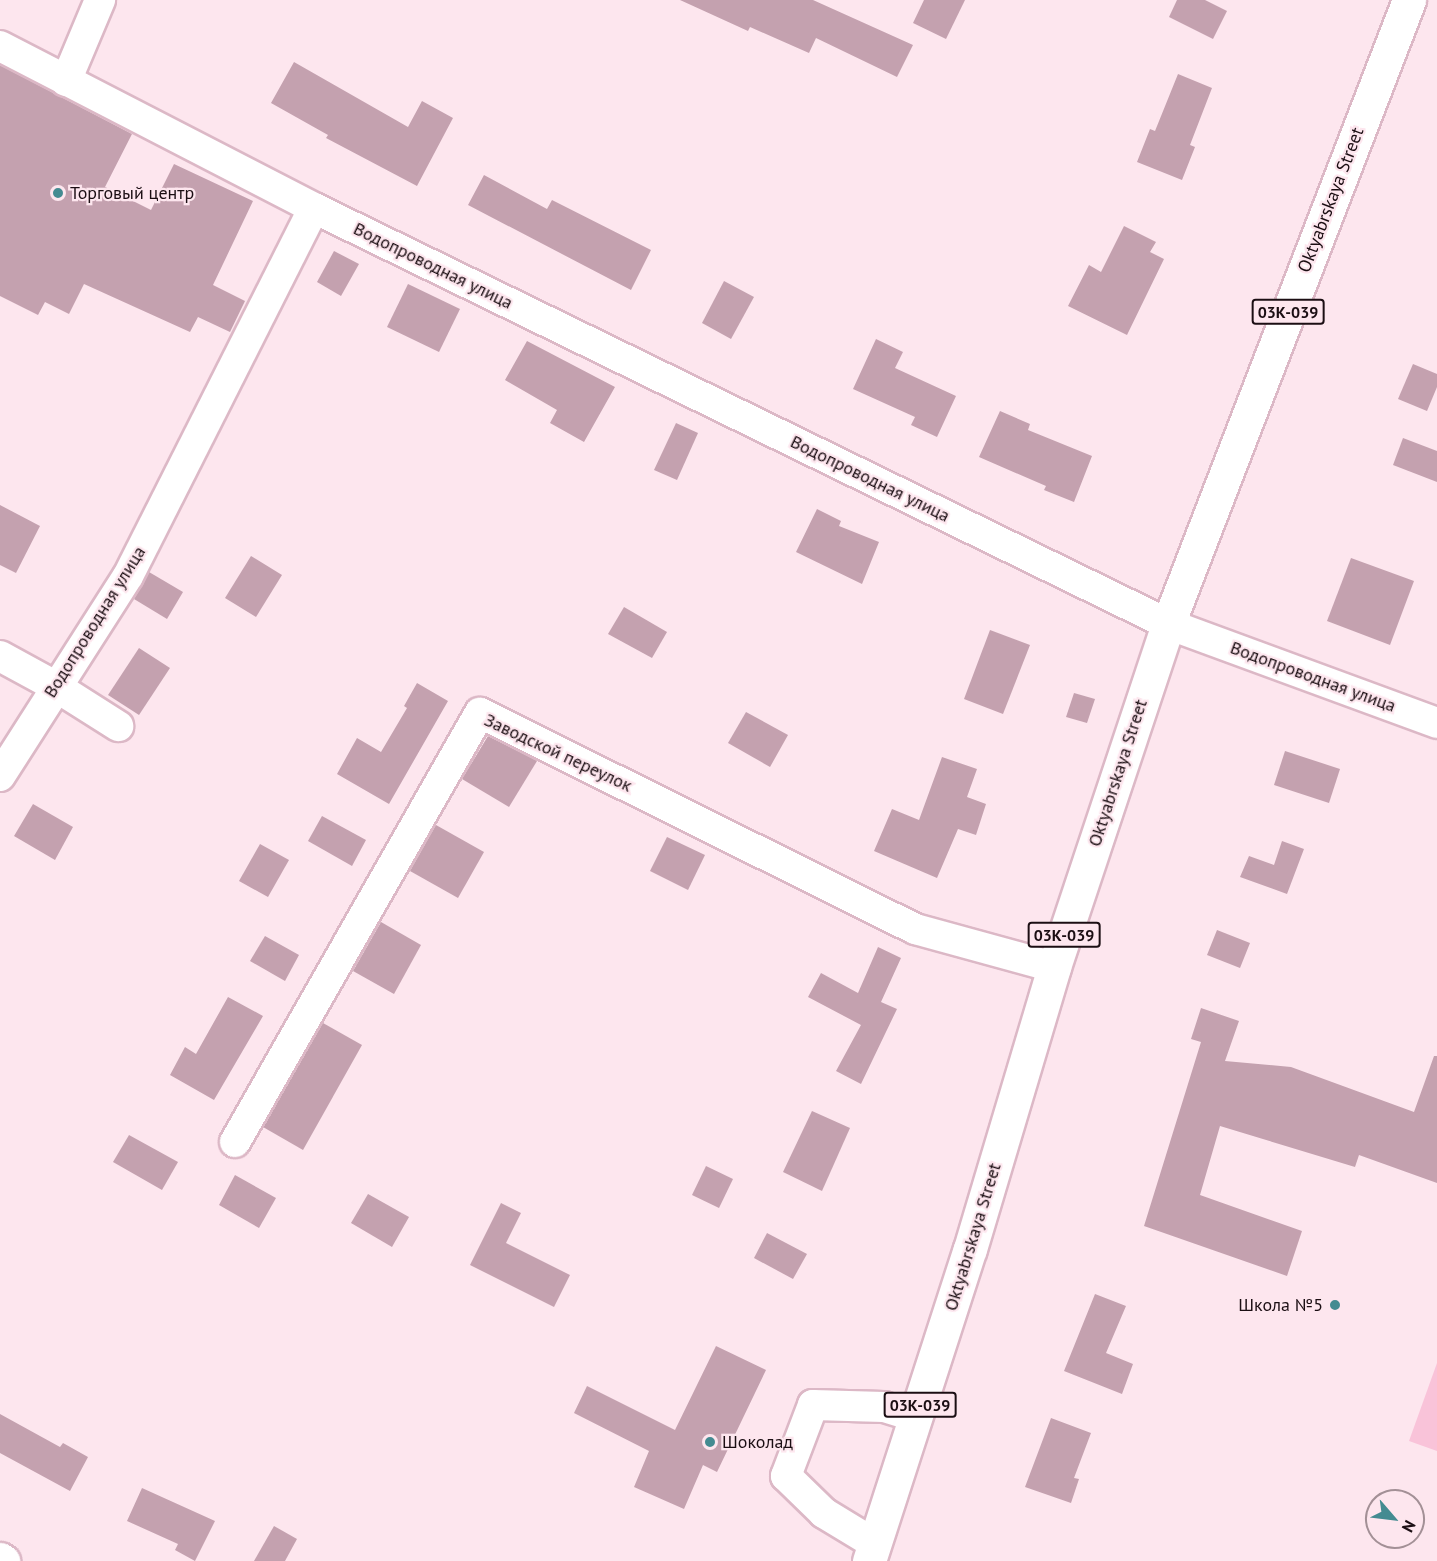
<!DOCTYPE html>
<meta charset="utf-8">
<style>
body{margin:0}
#map{position:relative;width:1437px;height:1561px;overflow:hidden;background:#fde6ee;font-family:"PT Sans",sans-serif}
div>[style]{position:absolute}
.green>*{inset:0;background:#f9c3d9}
.building>*{inset:0;background:#c4a1af}
.roads{filter:drop-shadow(2px 0 #dcb8c6) drop-shadow(-2px 0 #dcb8c6) drop-shadow(0 2px #dcb8c6) drop-shadow(0 -2px #dcb8c6)}
.minor>*{height:30px;margin:-15px;padding:0 15px;transform-origin:15px;border-radius:15px;background:#fff}
.major>*{height:33px;margin:-16.5px;padding:0 16.5px;transform-origin:16.5px;border-radius:16.5px;background:#fff}
.dots>*{width:16px;height:16px;translate:-50% -50%;box-sizing:border-box;border:3px solid #fde6ee;border-radius:50%}
span{translate:-50% -50%;white-space:nowrap;text-align:center;line-height:1.15;-webkit-text-stroke:4.5px #fde6ee;paint-order:stroke}
.shield-label span{padding:2px 4px;background:#fde6ee;border:2px solid;border-radius:4px;-webkit-text-stroke-width:0}
.shield-label{font-size:16px;color:#1b0e13;font-weight:700}
.poi-label{font-size:18px;color:#1b0e13}
.left{translate:0 -50%;text-align:left}
.right{translate:-100% -50%;text-align:right}
.street-label{font-size:18px;color:#1b0e13}
.north{position:absolute;left:1365px;top:1489px;width:60px;height:60px;box-sizing:border-box;background:#fde6ee;border:2px solid #a39096;border-radius:50%;rotate:118deg;font-size:16px;font-weight:700;line-height:24px;text-align:center;color:#1b0e13}
.north::after{content:'';display:block;margin:auto;width:21px;height:27px;background:#448b91;clip-path:polygon(50% 0,100% 100%,50% 72%,0 100%)}
</style>
<div id="map">
<div class="green">
<i style="clip-path:polygon(1437px 1363px,1437px 1451px,1409px 1441px)"></i>
</div>
<div class="building">
<i style="clip-path:polygon(680px 0,813px 0,913px 45px,897px 77px,816px 38px,809px 53px,750px 27px,748px 31px)"></i>
<i style="clip-path:polygon(924px 0,965px 0,946px 39px,913px 23px)"></i>
<i style="clip-path:polygon(1177px 0,1205px 0,1227px 11px,1213px 39px,1169px 17px)"></i>
<i style="clip-path:polygon(294px 62px,408px 127px,422px 101px,453px 118px,417px 186px,326px 138px,328px 135px,271px 103px)"></i>
<i style="clip-path:polygon(0 65px,132px 134px,105px 187px,151px 210px,174px 164px,253px 201px,213px 285px,245px 301px,230px 332px,198px 317px,190px 332px,84px 284px,69px 314px,45px 302px,38px 315px,0 296px)"></i>
<i style="clip-path:polygon(1178px 74px,1212px 88px,1190px 145px,1195px 147px,1182px 180px,1137px 162px,1150px 129px,1155px 131px)"></i>
<i style="clip-path:polygon(484px 175px,547px 209px,552px 200px,651px 250px,631px 290px,468px 205px)"></i>
<i style="clip-path:polygon(1124px 226px,1156px 242px,1150px 252px,1164px 259px,1127px 335px,1068px 306px,1089px 265px,1101px 272px)"></i>
<i style="clip-path:polygon(334px 251px,359px 264px,341px 296px,317px 282px)"></i>
<i style="clip-path:polygon(724px 281px,754px 297px,731px 339px,702px 323px)"></i>
<i style="clip-path:polygon(408px 284px,460px 309px,439px 352px,387px 327px)"></i>
<i style="clip-path:polygon(876px 339px,903px 352px,895px 368px,956px 396px,937px 437px,911px 425px,915px 417px,853px 389px)"></i>
<i style="clip-path:polygon(527px 341px,615px 387px,584px 442px,550px 423px,557px 410px,505px 380px)"></i>
<i style="clip-path:polygon(1413px 364px,1437px 374px,1437px 387px,1427px 411px,1398px 399px)"></i>
<i style="clip-path:polygon(1000px 411px,1030px 424px,1028px 430px,1092px 456px,1074px 502px,1044px 490px,1046px 486px,979px 457px)"></i>
<i style="clip-path:polygon(676px 423px,698px 433px,677px 480px,654px 470px)"></i>
<i style="clip-path:polygon(1403px 438px,1437px 451px,1437px 482px,1393px 465px)"></i>
<i style="clip-path:polygon(0 505px,40px 526px,16px 573px,0 565px)"></i>
<i style="clip-path:polygon(817px 509px,841px 521px,839px 526px,879px 542px,862px 584px,796px 552px)"></i>
<i style="clip-path:polygon(251px 556px,282px 575px,256px 617px,225px 598px)"></i>
<i style="clip-path:polygon(1351px 558px,1414px 581px,1390px 645px,1327px 621px)"></i>
<i style="clip-path:polygon(149px 572px,183px 592px,167px 619px,134px 599px)"></i>
<i style="clip-path:polygon(624px 607px,667px 632px,652px 658px,608px 634px)"></i>
<i style="clip-path:polygon(990px 630px,1030px 645px,1003px 714px,964px 699px)"></i>
<i style="clip-path:polygon(139px 648px,170px 668px,139px 715px,108px 695px)"></i>
<i style="clip-path:polygon(417px 683px,448px 701px,389px 804px,337px 774px,357px 738px,381px 752px,407px 708px,404px 706px)"></i>
<i style="clip-path:polygon(1074px 693px,1095px 699px,1087px 723px,1066px 717px)"></i>
<i style="clip-path:polygon(746px 712px,788px 735px,770px 767px,728px 743px)"></i>
<i style="clip-path:polygon(488px 736px,537px 761px,509px 807px,462px 779px)"></i>
<i style="clip-path:polygon(1285px 751px,1340px 769px,1329px 803px,1274px 785px)"></i>
<i style="clip-path:polygon(942px 757px,977px 769px,967px 797px,986px 804px,976px 835px,958px 829px,937px 878px,874px 851px,892px 809px,919px 820px)"></i>
<i style="clip-path:polygon(33px 804px,73px 827px,55px 860px,14px 836px)"></i>
<i style="clip-path:polygon(322px 816px,366px 840px,352px 866px,308px 841px)"></i>
<i style="clip-path:polygon(436px 825px,484px 852px,458px 898px,410px 871px)"></i>
<i style="clip-path:polygon(667px 837px,705px 855px,688px 890px,650px 871px)"></i>
<i style="clip-path:polygon(1282px 841px,1304px 849px,1287px 894px,1240px 877px,1249px 856px,1274px 865px)"></i>
<i style="clip-path:polygon(260px 844px,289px 860px,268px 897px,239px 881px)"></i>
<i style="clip-path:polygon(381px 922px,421px 945px,394px 994px,353px 971px)"></i>
<i style="clip-path:polygon(1217px 930px,1250px 943px,1240px 968px,1207px 955px)"></i>
<i style="clip-path:polygon(265px 936px,299px 955px,285px 981px,250px 961px)"></i>
<i style="clip-path:polygon(878px 947px,901px 958px,881px 1002px,897px 1009px,861px 1084px,836px 1071px,861px 1025px,808px 997px,821px 973px,858px 993px)"></i>
<i style="clip-path:polygon(228px 997px,263px 1016px,214px 1100px,170px 1075px,185px 1047px,196px 1054px)"></i>
<i style="clip-path:polygon(1201px 1008px,1239px 1021px,1225px 1061px,1291px 1067px,1414px 1112px,1434px 1056px,1437px 1056px,1437px 1183px,1359px 1155px,1355px 1167px,1220px 1126px,1200px 1195px,1302px 1231px,1287px 1276px,1144px 1226px,1201px 1042px,1191px 1039px)"></i>
<i style="clip-path:polygon(323px 1023px,362px 1045px,303px 1150px,263px 1127px)"></i>
<i style="clip-path:polygon(812px 1111px,850px 1128px,822px 1191px,783px 1172px)"></i>
<i style="clip-path:polygon(129px 1135px,178px 1162px,162px 1190px,113px 1162px)"></i>
<i style="clip-path:polygon(706px 1166px,733px 1179px,719px 1208px,692px 1195px)"></i>
<i style="clip-path:polygon(235px 1175px,276px 1198px,259px 1228px,219px 1205px)"></i>
<i style="clip-path:polygon(368px 1194px,409px 1217px,392px 1247px,351px 1223px)"></i>
<i style="clip-path:polygon(501px 1203px,521px 1213px,506px 1243px,570px 1275px,554px 1307px,470px 1265px)"></i>
<i style="clip-path:polygon(767px 1233px,807px 1254px,793px 1279px,754px 1258px)"></i>
<i style="clip-path:polygon(1095px 1294px,1126px 1306px,1106px 1353px,1133px 1364px,1122px 1394px,1064px 1371px)"></i>
<i style="clip-path:polygon(716px 1346px,766px 1370px,717px 1472px,703px 1465px,684px 1509px,634px 1487px,649px 1451px,574px 1413px,587px 1386px,675px 1430px)"></i>
<i style="clip-path:polygon(0 1414px,60px 1447px,63px 1443px,88px 1457px,70px 1491px,0 1453px)"></i>
<i style="clip-path:polygon(1051px 1418px,1091px 1433px,1074px 1478px,1079px 1479px,1071px 1503px,1025px 1487px)"></i>
<i style="clip-path:polygon(142px 1488px,215px 1521px,195px 1561px,175px 1550px,178px 1544px,127px 1521px)"></i>
<i style="clip-path:polygon(274px 1526px,297px 1539px,285px 1561px,254px 1561px)"></i>
</div>
<div class="roads">
<div class="minor">
<i style="left:0;top:46px;width:353px;rotate:27.3deg"></i>
<i style="left:314px;top:208px;width:950px;rotate:25.97deg"></i>
<i style="left:1168px;top:624px;width:287px;rotate:20.2deg"></i>
<i style="left:66px;top:81px;width:88px;rotate:-67.2deg"></i>
<i style="left:0;top:656px;width:63px;rotate:28.6deg"></i>
<i style="left:55px;top:686px;width:75px;rotate:32.4deg"></i>
<i style="left:0;top:776px;width:237px;rotate:-57.4deg"></i>
<i style="left:128px;top:576px;width:412px;rotate:-63.2deg"></i>
<i style="left:235px;top:1142px;width:494px;rotate:-60.3deg"></i>
<i style="left:480px;top:713px;width:486px;rotate:26.4deg"></i>
<i style="left:915px;top:929px;width:144px;rotate:15.3deg"></i>
<i style="left:875px;top:1544px;width:60px;rotate:-148.7deg"></i>
<i style="left:824px;top:1513px;width:53px;rotate:-135.8deg"></i>
<i style="left:786px;top:1476px;width:76px;rotate:-69.2deg"></i>
<i style="left:813px;top:1405px;width:71px;rotate:1.6deg"></i>
<i style="left:884px;top:1407px;width:34px;rotate:17deg"></i>
</div>
<div class="major">
<i style="left:0;top:1559px;width:4px;rotate:34deg"></i>
<i style="left:869px;top:1561px;width:328px;rotate:-72.1deg"></i>
<i style="left:970px;top:1249px;width:294px;rotate:-73.4deg"></i>
<i style="left:1054px;top:967px;width:361px;rotate:-71.6deg"></i>
<i style="left:1168px;top:624px;width:669px;rotate:-68.88deg"></i>
</div>
</div>
<div class="dots">
<i style="left:58px;top:193px;background:#448b91"></i>
<i style="left:1335px;top:1305px;background:#448b91"></i>
<i style="left:710px;top:1442px;background:#448b91"></i>
</div>
<div class="shield-label">
<span style="left:1288px;top:312px">03К-039</span>
<span style="left:1064px;top:935px">03К-039</span>
<span style="left:920px;top:1405px">03К-039</span>
</div>
<div class="poi-label">
<span class="left" style="left:70px;top:193px">Торговый центр</span>
<span class="right" style="left:1323px;top:1305px">Школа №5</span>
<span class="left" style="left:722px;top:1442px">Шоколад</span>
</div>
<div class="street-label">
<span style="left:1331px;top:200px;rotate:-69deg">Oktyabrskaya Street</span>
<span style="left:433px;top:266px;rotate:26deg">Водопроводная улица</span>
<span style="left:870px;top:479px;rotate:26deg">Водопроводная улица</span>
<span style="left:95px;top:622px;rotate:-58deg">Водопроводная улица</span>
<span style="left:1313px;top:677px;rotate:20deg">Водопроводная улица</span>
<span style="left:558px;top:753px;rotate:25deg">Заводской переулок</span>
<span style="left:1118px;top:773px;rotate:-72deg">Oktyabrskaya Street</span>
<span style="left:973px;top:1237px;rotate:-73deg">Oktyabrskaya Street</span>
</div>
<div class="north">N</div>
</div>
